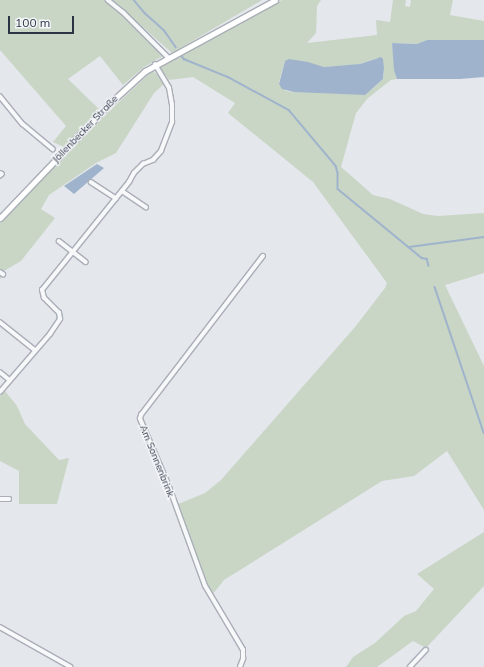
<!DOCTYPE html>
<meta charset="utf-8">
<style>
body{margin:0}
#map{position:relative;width:484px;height:667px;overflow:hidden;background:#e4e7ec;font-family:Mulish,sans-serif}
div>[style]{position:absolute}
.green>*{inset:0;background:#c9d6c5}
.water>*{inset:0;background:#9fb4cc}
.stream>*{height:1.5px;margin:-0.75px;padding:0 0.75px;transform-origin:0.75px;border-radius:0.75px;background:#9fb4cc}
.roads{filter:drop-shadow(1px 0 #a9aeb7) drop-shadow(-1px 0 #a9aeb7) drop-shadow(0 1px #a9aeb7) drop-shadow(0 -1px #a9aeb7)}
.minor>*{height:3.5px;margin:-1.75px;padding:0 1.75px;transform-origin:1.75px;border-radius:1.75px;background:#f7f8fa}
.secondary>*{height:5px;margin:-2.5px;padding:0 2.5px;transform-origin:2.5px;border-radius:2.5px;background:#fff}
span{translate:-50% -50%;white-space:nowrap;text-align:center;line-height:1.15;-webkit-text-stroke:3px #f4f6f9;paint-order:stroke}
.street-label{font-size:10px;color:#2b3445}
.scale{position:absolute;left:8px;top:16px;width:66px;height:18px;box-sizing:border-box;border:2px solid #2b3445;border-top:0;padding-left:5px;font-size:12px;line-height:14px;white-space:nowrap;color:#2b3445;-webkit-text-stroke:3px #f4f6f9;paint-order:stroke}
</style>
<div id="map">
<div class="green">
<i style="clip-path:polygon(0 0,106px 0,123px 13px,163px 54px,163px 56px,144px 67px,123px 85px,100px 56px,68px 79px,100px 110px,64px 147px,53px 142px,66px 126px,0 50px)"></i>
<i style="clip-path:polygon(112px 0,262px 0,172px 53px)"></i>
<i style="clip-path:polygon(evenodd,282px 0,321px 0,317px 6px,316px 33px,307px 43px,377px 35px,376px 20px,390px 22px,393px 0,406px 0,405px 6px,410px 7px,411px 0,453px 0,450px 15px,484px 21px,484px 40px,427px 40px,418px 44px,392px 43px,397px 79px,391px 80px,368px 98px,356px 113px,341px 167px,373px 195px,390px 199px,423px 214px,438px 216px,484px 213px,484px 273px,445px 285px,484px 366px,484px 510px,447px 451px,414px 476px,382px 481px,224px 580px,212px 595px,206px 585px,176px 505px,205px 493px,221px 480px,355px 327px,385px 288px,387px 283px,313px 182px,228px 113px,235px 103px,193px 77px,169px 80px,161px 70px,161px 65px,181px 53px,282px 0,377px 58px,384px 69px,384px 74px,383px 79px,372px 89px,294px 92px,286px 91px,279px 82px,285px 61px,324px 67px,357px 65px,377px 58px)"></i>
<i style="clip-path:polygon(152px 71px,157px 74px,164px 84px,154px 93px,116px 153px,96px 163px,49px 195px,41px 209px,55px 218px,21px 261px,4px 271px,0 280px,0 223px,100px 120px)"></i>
<i style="clip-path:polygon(5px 391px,17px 406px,25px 424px,59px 460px,69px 458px,57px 504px,19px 504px,19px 471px,0 461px,0 396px)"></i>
<i style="clip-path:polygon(484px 532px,484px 586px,426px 648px,413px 641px,377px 667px,346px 667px,353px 657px,375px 643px,404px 616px,416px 611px,434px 589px,417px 574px)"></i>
</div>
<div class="water">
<i style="clip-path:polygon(427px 40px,484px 40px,484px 77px,460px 79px,397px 79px,394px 70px,392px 43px,417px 44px)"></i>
<i style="clip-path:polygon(381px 57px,383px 59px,384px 69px,383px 79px,365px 95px,294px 92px,282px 89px,279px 84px,285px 61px,289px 59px,308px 62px,324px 67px,360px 64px)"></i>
<i style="clip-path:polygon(97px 164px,104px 168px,74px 194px,64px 186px)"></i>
</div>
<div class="stream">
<i style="left:134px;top:0;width:17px;rotate:50deg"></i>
<i style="left:145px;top:13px;width:25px;rotate:42deg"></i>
<i style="left:164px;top:30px;width:21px;rotate:55deg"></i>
<i style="left:182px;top:56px;width:4px;rotate:56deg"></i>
<i style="left:184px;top:59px;width:48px;rotate:22.2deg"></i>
<i style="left:228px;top:77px;width:69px;rotate:28.4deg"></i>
<i style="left:289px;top:110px;width:73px;rotate:50deg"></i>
<i style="left:336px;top:166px;width:7px;rotate:74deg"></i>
<i style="left:338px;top:173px;width:16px;rotate:90deg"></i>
<i style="left:338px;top:189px;width:109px;rotate:39.4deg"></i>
<i style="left:422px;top:258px;width:5px;rotate:11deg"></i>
<i style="left:427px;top:259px;width:7px;rotate:74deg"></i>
<i style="left:409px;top:247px;width:76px;rotate:-7.6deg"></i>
<i style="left:435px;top:287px;width:154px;rotate:71.4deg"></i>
</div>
<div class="roads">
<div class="minor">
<i style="left:108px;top:0;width:19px;rotate:39deg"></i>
<i style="left:123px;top:12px;width:65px;rotate:45deg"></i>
<i style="left:0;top:96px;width:36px;rotate:51deg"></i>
<i style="left:23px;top:124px;width:39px;rotate:40deg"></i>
<i style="left:0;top:173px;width:2px;rotate:27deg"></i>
<i style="left:2px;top:174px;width:3px;rotate:135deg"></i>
<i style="left:91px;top:182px;width:30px;rotate:33deg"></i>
<i style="left:122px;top:191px;width:29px;rotate:34deg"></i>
<i style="left:59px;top:241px;width:34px;rotate:38deg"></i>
<i style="left:0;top:272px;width:4px;rotate:34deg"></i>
<i style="left:0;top:322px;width:45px;rotate:38.7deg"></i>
<i style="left:0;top:372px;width:13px;rotate:39deg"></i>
<i style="left:0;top:392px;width:77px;rotate:-49.2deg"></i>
<i style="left:50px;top:334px;width:18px;rotate:-56deg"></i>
<i style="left:60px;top:319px;width:6px;rotate:-99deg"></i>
<i style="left:59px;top:313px;width:21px;rotate:-135deg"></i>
<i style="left:44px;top:298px;width:8px;rotate:-104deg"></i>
<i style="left:42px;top:290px;width:139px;rotate:-51.1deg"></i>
<i style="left:129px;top:182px;width:10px;rotate:-61deg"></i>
<i style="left:134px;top:173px;width:13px;rotate:-45deg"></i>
<i style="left:143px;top:164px;width:11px;rotate:-22deg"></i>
<i style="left:153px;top:160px;width:12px;rotate:-48deg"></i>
<i style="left:161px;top:151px;width:31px;rotate:-69deg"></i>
<i style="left:172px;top:122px;width:17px;rotate:-90deg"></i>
<i style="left:172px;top:105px;width:17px;rotate:-100deg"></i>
<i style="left:169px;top:88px;width:27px;rotate:-121deg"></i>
<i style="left:0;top:499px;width:9px"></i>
<i style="left:0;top:627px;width:81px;rotate:29.4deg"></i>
<i style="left:240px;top:667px;width:9px;rotate:-69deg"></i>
<i style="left:243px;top:659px;width:9px;rotate:-90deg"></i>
<i style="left:243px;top:650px;width:74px;rotate:-120.7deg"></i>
<i style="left:205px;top:586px;width:105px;rotate:-110deg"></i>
<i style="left:169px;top:487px;width:74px;rotate:-113.1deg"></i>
<i style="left:140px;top:419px;width:4px;rotate:-76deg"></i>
<i style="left:141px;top:415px;width:200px;rotate:-52.5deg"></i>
<i style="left:410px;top:667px;width:23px;rotate:-47deg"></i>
</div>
<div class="secondary">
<i style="left:0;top:218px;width:158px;rotate:-46.3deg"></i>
<i style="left:109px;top:104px;width:49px;rotate:-42.5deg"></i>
<i style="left:145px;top:71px;width:148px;rotate:-28.6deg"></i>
</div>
</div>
<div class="street-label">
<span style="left:85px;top:129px;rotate:-46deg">Jöllenbecker Straße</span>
<span style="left:157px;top:461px;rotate:68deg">Am Sonnenbrink</span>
</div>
<div class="scale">100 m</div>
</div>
